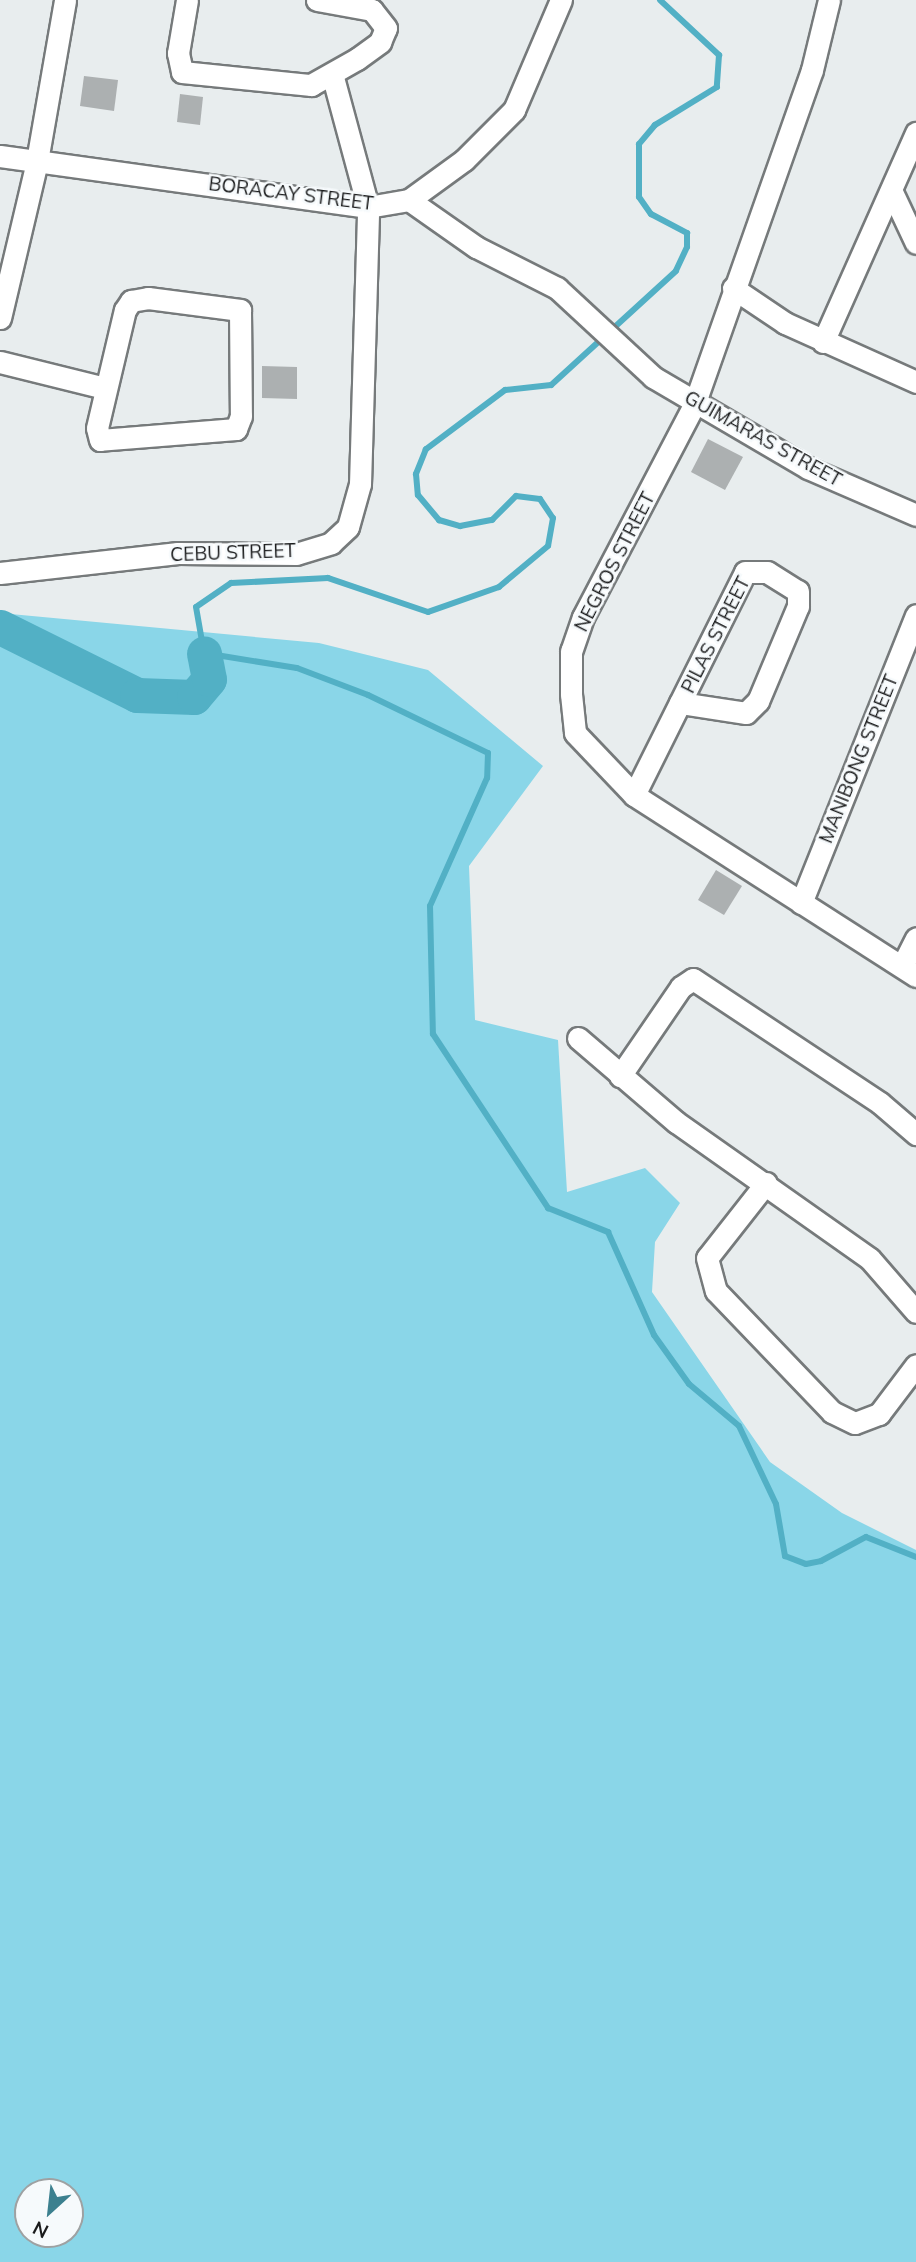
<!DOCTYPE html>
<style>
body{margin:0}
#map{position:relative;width:916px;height:2262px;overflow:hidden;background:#e8edee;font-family:Mulish,sans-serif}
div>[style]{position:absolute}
.green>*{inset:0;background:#8ad6e8}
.stream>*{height:6px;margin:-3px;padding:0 3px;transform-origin:3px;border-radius:3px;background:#52b0c5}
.river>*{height:35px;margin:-17.5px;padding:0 17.5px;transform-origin:17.5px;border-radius:17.5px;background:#52b0c5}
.building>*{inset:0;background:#acb0b1}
.roads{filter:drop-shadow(2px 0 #767a7b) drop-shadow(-2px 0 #767a7b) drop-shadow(0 2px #767a7b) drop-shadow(0 -2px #767a7b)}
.street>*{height:21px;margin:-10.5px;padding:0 10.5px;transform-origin:10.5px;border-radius:10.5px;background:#fff}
span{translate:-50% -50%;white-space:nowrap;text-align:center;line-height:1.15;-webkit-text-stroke:5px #f6fafc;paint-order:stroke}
.street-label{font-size:19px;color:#1a1b1c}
.north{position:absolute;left:14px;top:2178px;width:70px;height:70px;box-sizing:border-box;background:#f6fafc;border:2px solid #9ea1a2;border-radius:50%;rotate:207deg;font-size:19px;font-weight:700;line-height:28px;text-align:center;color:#1a1b1c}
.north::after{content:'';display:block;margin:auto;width:24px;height:32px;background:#3c808f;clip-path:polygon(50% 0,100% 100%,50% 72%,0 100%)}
</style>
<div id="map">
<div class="green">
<i style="clip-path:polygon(evenodd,0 613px,319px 643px,428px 670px,543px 766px,469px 866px,475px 1020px,558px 1040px,567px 1192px,645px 1168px,680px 1203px,655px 1242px,652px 1292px,770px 1462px,842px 1513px,916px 1550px,916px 2262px,0 2262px,0 613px,28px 2192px,70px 2192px,70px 2234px,28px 2234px,28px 2192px)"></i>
</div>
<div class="stream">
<i style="left:660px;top:0;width:81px;rotate:43deg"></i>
<i style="left:719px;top:55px;width:32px;rotate:94deg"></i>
<i style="left:717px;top:87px;width:73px;rotate:148.5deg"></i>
<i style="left:655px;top:125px;width:25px;rotate:130deg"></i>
<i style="left:639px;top:144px;width:53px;rotate:90deg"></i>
<i style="left:639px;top:197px;width:21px;rotate:55deg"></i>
<i style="left:651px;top:214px;width:41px;rotate:27.8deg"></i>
<i style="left:687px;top:233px;width:14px;rotate:90deg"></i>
<i style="left:687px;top:247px;width:26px;rotate:115deg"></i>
<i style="left:676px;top:271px;width:169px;rotate:137.6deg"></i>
<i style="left:551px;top:385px;width:46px;rotate:173.8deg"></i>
<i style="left:505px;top:390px;width:99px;rotate:143.2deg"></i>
<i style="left:426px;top:449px;width:27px;rotate:112deg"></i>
<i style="left:416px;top:474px;width:21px;rotate:85deg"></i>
<i style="left:418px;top:495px;width:33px;rotate:50deg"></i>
<i style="left:439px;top:520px;width:22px;rotate:16deg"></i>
<i style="left:460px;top:526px;width:33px;rotate:-11deg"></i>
<i style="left:492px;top:520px;width:34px;rotate:-45deg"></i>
<i style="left:516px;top:496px;width:24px;rotate:7deg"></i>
<i style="left:540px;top:499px;width:23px;rotate:56deg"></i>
<i style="left:553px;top:518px;width:28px;rotate:100deg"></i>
<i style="left:548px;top:546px;width:64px;rotate:140.1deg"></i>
<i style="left:499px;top:587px;width:75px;rotate:160.6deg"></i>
<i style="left:428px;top:612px;width:106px;rotate:-161.2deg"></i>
<i style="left:328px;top:578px;width:97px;rotate:177deg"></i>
<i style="left:231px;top:583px;width:42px;rotate:145.6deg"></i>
<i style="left:196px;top:607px;width:47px;rotate:80.1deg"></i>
<i style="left:204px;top:653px;width:94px;rotate:9.2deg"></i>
<i style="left:297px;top:668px;width:76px;rotate:20.8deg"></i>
<i style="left:368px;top:695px;width:133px;rotate:25.8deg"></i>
<i style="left:488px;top:753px;width:25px;rotate:92deg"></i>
<i style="left:487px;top:778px;width:140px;rotate:114deg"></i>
<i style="left:430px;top:906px;width:128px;rotate:88.7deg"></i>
<i style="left:433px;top:1034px;width:209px;rotate:56.5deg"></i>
<i style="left:548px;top:1208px;width:65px;rotate:21.8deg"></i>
<i style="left:608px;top:1232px;width:113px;rotate:65.9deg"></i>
<i style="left:654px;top:1335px;width:60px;rotate:54.5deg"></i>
<i style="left:689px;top:1384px;width:65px;rotate:40deg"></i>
<i style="left:739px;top:1426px;width:86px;rotate:64.6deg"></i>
<i style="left:776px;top:1504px;width:53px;rotate:80.2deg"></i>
<i style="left:785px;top:1556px;width:22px;rotate:21deg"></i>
<i style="left:806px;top:1564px;width:15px;rotate:-11deg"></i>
<i style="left:821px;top:1561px;width:51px;rotate:-28.1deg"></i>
<i style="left:866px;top:1537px;width:54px;rotate:21.8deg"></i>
</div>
<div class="river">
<i style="left:0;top:627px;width:153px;rotate:26.4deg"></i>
<i style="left:137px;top:695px;width:57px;rotate:2deg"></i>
<i style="left:194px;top:697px;width:23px;rotate:-50deg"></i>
<i style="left:209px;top:679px;width:26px;rotate:-101deg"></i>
</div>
<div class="building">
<i style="clip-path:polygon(84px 76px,118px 80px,114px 111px,80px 106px)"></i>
<i style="clip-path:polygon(180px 94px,203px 97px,200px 125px,177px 122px)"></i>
<i style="clip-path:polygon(262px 366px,297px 367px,297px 399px,262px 398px)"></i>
<i style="clip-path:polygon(708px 439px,743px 457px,725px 490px,691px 472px)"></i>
<i style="clip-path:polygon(716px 870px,742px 886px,724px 915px,698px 900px)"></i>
</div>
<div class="roads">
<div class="street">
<i style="left:187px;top:0;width:54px;rotate:99.6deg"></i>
<i style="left:178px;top:53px;width:19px;rotate:78deg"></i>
<i style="left:182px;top:72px;width:130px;rotate:5.8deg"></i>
<i style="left:311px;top:85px;width:53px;rotate:-29.5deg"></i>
<i style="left:357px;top:59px;width:29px;rotate:-36deg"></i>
<i style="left:380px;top:42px;width:15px;rotate:-67deg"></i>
<i style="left:386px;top:28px;width:23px;rotate:-128deg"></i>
<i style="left:372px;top:10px;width:56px;rotate:-169.7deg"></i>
<i style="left:829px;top:0;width:72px;rotate:103.7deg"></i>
<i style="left:812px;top:70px;width:353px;rotate:109.4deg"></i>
<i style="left:695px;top:403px;width:242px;rotate:117.6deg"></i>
<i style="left:583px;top:617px;width:36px;rotate:109deg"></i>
<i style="left:571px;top:651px;width:43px;rotate:90deg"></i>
<i style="left:571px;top:694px;width:39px;rotate:84deg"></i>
<i style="left:575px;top:733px;width:86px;rotate:46.4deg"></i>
<i style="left:634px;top:795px;width:335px;rotate:32.7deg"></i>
<i style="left:0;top:156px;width:372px;rotate:7.9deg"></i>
<i style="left:368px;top:207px;width:42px;rotate:-9.7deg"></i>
<i style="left:409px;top:200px;width:68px;rotate:-36deg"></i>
<i style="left:464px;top:160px;width:71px;rotate:-45deg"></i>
<i style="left:514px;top:110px;width:120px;rotate:-66.9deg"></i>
<i style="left:892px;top:192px;width:56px;rotate:64.8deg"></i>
<i style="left:409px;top:200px;width:82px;rotate:35deg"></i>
<i style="left:476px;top:247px;width:91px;rotate:26.8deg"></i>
<i style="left:557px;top:288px;width:131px;rotate:42.8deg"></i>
<i style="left:653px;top:377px;width:180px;rotate:30.4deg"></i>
<i style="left:808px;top:468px;width:118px;rotate:23.5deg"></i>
<i style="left:733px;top:288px;width:63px;rotate:33.9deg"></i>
<i style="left:785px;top:323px;width:144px;rotate:24.2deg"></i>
<i style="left:148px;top:298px;width:93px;rotate:7.4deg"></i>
<i style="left:240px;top:310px;width:106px;rotate:89.5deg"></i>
<i style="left:241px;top:416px;width:14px;rotate:111deg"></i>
<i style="left:236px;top:429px;width:136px;rotate:175.4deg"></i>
<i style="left:100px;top:440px;width:12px;rotate:-104deg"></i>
<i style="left:97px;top:428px;width:121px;rotate:-76.7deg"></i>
<i style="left:125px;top:310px;width:11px;rotate:-56deg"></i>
<i style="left:131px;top:301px;width:17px;rotate:-10deg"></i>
<i style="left:0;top:318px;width:161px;rotate:-76.7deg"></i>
<i style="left:37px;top:161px;width:163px;rotate:-80.1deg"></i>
<i style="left:823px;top:342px;width:229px;rotate:-66deg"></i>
<i style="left:0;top:362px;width:108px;rotate:13.9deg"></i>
<i style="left:0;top:573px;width:179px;rotate:-6.4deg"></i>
<i style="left:178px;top:553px;width:118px;rotate:0.5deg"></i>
<i style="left:296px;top:554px;width:37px;rotate:-17deg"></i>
<i style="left:331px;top:543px;width:23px;rotate:-43deg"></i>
<i style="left:348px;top:527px;width:45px;rotate:-74.4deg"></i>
<i style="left:360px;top:484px;width:277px;rotate:-88.3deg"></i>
<i style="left:368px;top:207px;width:135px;rotate:-105.1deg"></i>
<i style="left:634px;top:795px;width:249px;rotate:-63.5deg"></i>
<i style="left:745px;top:572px;width:22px"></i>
<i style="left:767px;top:572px;width:36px;rotate:32deg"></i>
<i style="left:798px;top:591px;width:15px;rotate:90deg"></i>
<i style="left:798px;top:606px;width:103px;rotate:112.8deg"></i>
<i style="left:758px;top:701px;width:17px;rotate:135deg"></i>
<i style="left:746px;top:713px;width:67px;rotate:-171.4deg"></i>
<i style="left:801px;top:903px;width:310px;rotate:-68.2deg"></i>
<i style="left:902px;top:966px;width:31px;rotate:-63deg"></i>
<i style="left:578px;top:1038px;width:129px;rotate:40.6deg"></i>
<i style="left:676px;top:1122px;width:237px;rotate:35.2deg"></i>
<i style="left:870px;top:1259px;width:70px;rotate:49deg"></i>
<i style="left:620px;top:1076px;width:108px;rotate:-55.6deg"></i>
<i style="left:681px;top:987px;width:14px;rotate:-34deg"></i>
<i style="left:693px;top:979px;width:224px;rotate:33.5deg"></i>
<i style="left:880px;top:1103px;width:48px;rotate:40.7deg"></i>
<i style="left:766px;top:1183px;width:95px;rotate:128.2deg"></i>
<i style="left:707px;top:1258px;width:34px;rotate:75deg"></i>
<i style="left:716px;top:1291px;width:168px;rotate:46.2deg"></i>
<i style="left:832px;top:1412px;width:25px;rotate:26deg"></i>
<i style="left:855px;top:1423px;width:26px;rotate:-21deg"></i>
<i style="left:879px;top:1414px;width:61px;rotate:-52.9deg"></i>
</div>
</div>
<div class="street-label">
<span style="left:291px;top:194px;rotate:7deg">BORACAY STREET</span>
<span style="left:763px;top:439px;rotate:29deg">GUIMARAS STREET</span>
<span style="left:233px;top:553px;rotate:-2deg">CEBU STREET</span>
<span style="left:615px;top:562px;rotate:-63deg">NEGROS STREET</span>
<span style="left:716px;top:635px;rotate:-63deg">PILAS STREET</span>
<span style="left:859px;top:759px;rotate:-68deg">MANIBONG STREET</span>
</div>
<div class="north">N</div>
</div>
